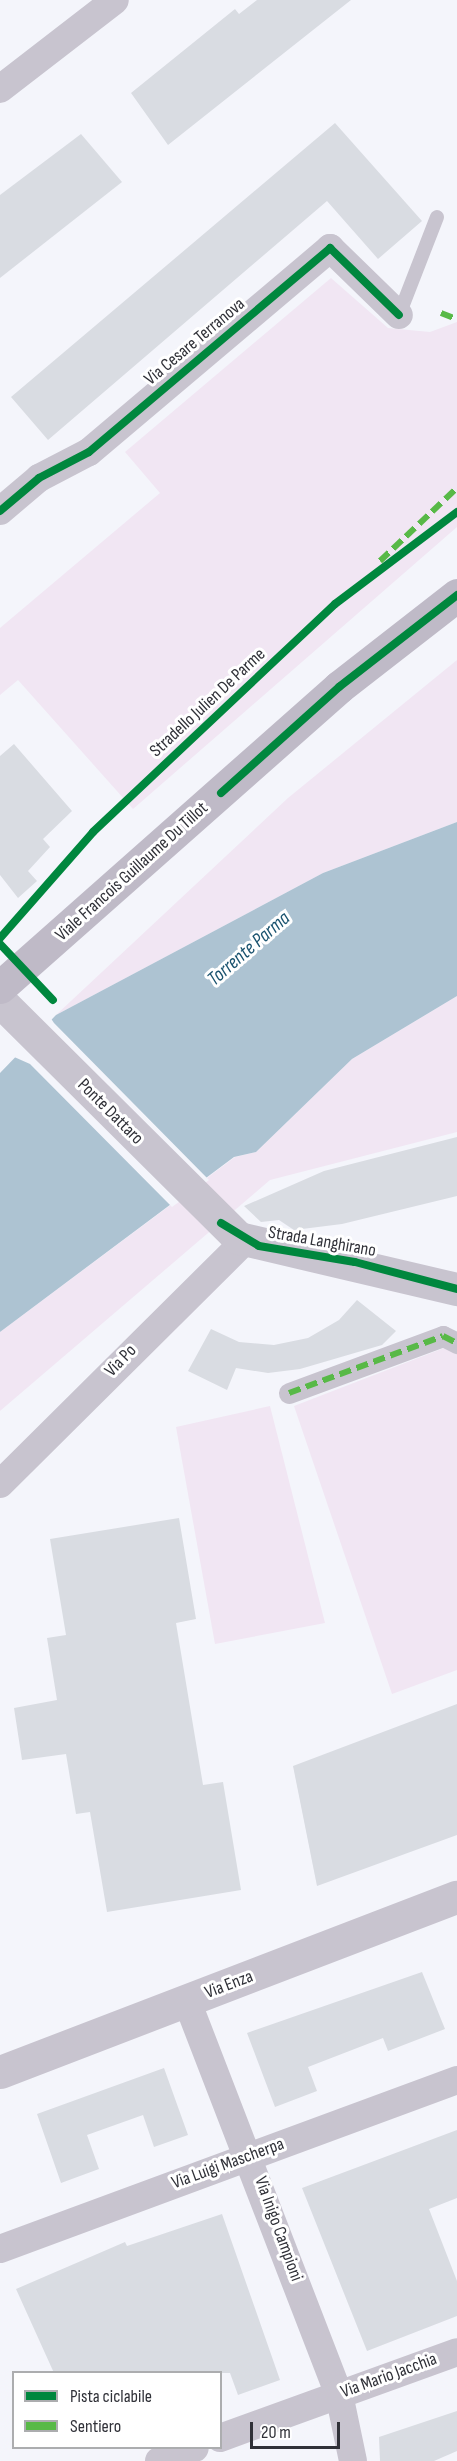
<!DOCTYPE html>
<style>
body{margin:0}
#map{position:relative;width:457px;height:2461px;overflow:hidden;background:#f4f5fb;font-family:"Sofia Sans Condensed",sans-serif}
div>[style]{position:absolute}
.green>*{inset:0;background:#f1e6f3}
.water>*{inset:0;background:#adc3d2}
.pier>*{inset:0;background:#f4f5fb}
.building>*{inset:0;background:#d9dce2}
.service>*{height:14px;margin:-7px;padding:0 7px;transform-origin:7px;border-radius:7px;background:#c8c4cf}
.pedestrian>*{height:21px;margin:-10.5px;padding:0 10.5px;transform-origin:10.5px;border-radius:10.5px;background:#c8c4cf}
.minor>*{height:28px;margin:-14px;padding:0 14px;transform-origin:14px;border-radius:14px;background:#c8c4cf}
.tertiary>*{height:33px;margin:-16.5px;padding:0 16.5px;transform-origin:16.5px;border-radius:16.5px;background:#c8c4cf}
.secondary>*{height:33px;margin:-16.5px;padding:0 16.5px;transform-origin:16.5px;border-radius:16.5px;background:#bfbac7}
.quiet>*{height:6px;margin-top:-3px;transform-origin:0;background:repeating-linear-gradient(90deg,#58b947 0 12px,transparent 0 18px)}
.cycleway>*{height:8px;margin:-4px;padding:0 4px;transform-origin:4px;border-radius:4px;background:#00873e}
span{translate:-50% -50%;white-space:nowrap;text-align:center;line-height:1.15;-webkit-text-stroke:6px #fff;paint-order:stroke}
.street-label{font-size:18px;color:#303138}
.water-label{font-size:20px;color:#1a536f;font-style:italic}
.legend{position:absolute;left:12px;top:2371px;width:210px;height:78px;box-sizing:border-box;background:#fff;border:2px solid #acadaf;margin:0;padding:8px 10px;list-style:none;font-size:18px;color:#303138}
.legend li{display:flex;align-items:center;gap:12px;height:30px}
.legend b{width:30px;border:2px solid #acadaf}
.scale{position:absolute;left:250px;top:2422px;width:90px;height:27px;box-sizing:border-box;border:3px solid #303138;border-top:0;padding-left:8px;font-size:18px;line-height:21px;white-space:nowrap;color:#303138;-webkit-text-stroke:4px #fff;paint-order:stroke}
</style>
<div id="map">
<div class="green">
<i style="clip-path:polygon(331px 278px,388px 328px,430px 332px,457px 322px,457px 527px,133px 809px,18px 680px,0 695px,0 628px,160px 493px,125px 452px)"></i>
<i style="clip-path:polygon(457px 660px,457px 822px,323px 873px,56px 1015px,288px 798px)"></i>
<i style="clip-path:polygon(457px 996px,457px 1132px,270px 1180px,0 1411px,0 1332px,235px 1157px,256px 1152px,352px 1059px)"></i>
<i style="clip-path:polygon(457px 1343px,457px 1670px,392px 1694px,294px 1406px)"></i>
<i style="clip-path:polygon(270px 1406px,325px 1623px,215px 1644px,176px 1427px)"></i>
</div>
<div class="water">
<i style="clip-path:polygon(457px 822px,457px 996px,352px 1059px,256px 1152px,234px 1157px,0 1332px,0 1073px,56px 1015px,323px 873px)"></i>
</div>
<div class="pier">
<i style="clip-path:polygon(50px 1017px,54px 1023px,209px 1180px,172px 1207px,30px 1064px,12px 1056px)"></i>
</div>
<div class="building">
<i style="clip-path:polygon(257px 0,351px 0,168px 145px,131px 93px,235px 9px,239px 14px)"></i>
<i style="clip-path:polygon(335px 123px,422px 221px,378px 259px,327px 201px,48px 440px,11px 397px)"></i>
<i style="clip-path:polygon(81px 134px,122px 182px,0 278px,0 195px)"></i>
<i style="clip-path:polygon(14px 744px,72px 811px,43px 839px,50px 847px,28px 871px,37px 881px,18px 898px,0 875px,0 756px)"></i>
<i style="clip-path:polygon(457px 1137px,457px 1196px,342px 1224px,294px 1230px,279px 1220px,261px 1222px,244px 1206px,324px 1171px)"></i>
<i style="clip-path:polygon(357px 1300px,396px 1331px,382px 1345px,300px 1369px,268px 1373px,236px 1368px,227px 1390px,188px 1371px,211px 1329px,239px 1342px,274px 1345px,308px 1338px,339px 1320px)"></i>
<i style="clip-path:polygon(179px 1518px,196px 1619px,176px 1623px,203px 1785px,223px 1782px,241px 1890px,107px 1912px,90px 1812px,76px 1814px,66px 1754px,22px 1760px,14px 1708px,57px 1700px,47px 1638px,66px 1635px,50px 1539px)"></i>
<i style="clip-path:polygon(457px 1704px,457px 1835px,317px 1886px,293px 1766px)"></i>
<i style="clip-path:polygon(422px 1972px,445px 2029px,388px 2051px,383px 2038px,308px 2067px,317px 2091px,275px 2107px,247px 2033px)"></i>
<i style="clip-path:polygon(164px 2068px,188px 2135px,154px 2147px,143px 2115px,87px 2135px,99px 2169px,61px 2183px,37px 2114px)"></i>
<i style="clip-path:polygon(457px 2130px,457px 2198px,429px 2209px,457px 2281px,457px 2316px,367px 2351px,302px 2188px)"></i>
<i style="clip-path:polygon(222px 2214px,280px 2380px,238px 2395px,230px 2373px,54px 2373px,16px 2289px,125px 2242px,127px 2246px)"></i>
<i style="clip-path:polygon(457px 2411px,457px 2451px,434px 2461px,380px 2461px,379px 2437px)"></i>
</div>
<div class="service">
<i style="left:399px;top:315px;width:105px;rotate:-68.8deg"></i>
</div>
<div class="pedestrian">
<i style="left:289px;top:1393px;width:164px;rotate:-20.3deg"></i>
<i style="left:443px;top:1336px;width:16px;rotate:27deg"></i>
</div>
<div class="minor">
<i style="left:0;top:89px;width:145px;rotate:-37.7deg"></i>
<i style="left:0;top:511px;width:51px;rotate:-40.2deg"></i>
<i style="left:39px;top:478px;width:56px;rotate:-27.5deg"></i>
<i style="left:89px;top:452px;width:316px;rotate:-40.2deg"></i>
<i style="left:330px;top:248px;width:96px;rotate:44.2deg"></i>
<i style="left:0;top:1484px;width:345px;rotate:-44.8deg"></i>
<i style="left:187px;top:2001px;width:421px;rotate:68.9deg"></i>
<i style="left:339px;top:2394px;width:68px;rotate:78.2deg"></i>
<i style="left:0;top:2249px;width:487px;rotate:-20.3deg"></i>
<i style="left:220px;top:2438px;width:252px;rotate:-19.9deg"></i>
<i style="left:159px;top:2461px;width:38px;rotate:-20deg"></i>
</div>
<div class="tertiary">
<i style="left:0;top:1001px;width:337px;rotate:44.8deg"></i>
<i style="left:239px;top:1238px;width:224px;rotate:13.2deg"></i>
<i style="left:0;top:2072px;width:489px;rotate:-21deg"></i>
</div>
<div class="secondary">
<i style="left:0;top:987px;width:453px;rotate:-41.5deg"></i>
<i style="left:339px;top:687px;width:150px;rotate:-37.9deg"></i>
</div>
<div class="quiet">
<i style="left:441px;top:313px;width:17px;rotate:21deg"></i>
<i style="left:380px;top:561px;width:106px;rotate:-43.5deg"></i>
<i style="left:289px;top:1393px;width:164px;rotate:-20.3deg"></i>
<i style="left:443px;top:1336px;width:16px;rotate:27deg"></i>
</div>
<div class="cycleway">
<i style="left:0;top:511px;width:51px;rotate:-40.2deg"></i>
<i style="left:39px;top:478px;width:56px;rotate:-27.5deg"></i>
<i style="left:89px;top:452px;width:316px;rotate:-40.2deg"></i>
<i style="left:330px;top:248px;width:96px;rotate:44.2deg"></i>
<i style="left:221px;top:793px;width:159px;rotate:-41.9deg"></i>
<i style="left:339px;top:687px;width:150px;rotate:-37.9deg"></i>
<i style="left:0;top:938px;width:141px;rotate:-48.7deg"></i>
<i style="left:93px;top:832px;width:332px;rotate:-43.3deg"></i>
<i style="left:335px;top:604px;width:153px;rotate:-37deg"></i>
<i style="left:0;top:944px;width:77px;rotate:46.6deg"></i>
<i style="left:221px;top:1223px;width:44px;rotate:31.2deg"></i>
<i style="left:259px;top:1246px;width:97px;rotate:9.5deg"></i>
<i style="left:355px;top:1262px;width:106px;rotate:14.8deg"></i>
</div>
<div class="street-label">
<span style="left:195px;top:342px;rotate:-40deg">Via Cesare Terranova</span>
<span style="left:208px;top:703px;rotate:-43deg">Stradello Julien De Parme</span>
<span style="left:132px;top:872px;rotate:-42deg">Viale Francois Guillaume Du Tillot</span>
<span style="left:110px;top:1112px;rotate:45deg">Ponte Dattaro</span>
<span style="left:322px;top:1242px;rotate:10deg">Strada Langhirano</span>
<span style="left:121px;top:1361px;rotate:-46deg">Via Po</span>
<span style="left:229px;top:1985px;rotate:-21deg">Via Enza</span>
<span style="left:228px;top:2164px;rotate:-20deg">Via Luigi Mascherpa</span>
<span style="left:278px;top:2229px;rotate:70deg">Via Inigo Campioni</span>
<span style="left:389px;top:2376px;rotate:-20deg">Via Mario Jacchia</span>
</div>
<div class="water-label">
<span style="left:249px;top:949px;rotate:-41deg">Torrente Parma</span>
</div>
<ul class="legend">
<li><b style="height:8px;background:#00873e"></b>Pista ciclabile</li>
<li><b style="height:8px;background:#58b947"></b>Sentiero</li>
</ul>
<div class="scale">20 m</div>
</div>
